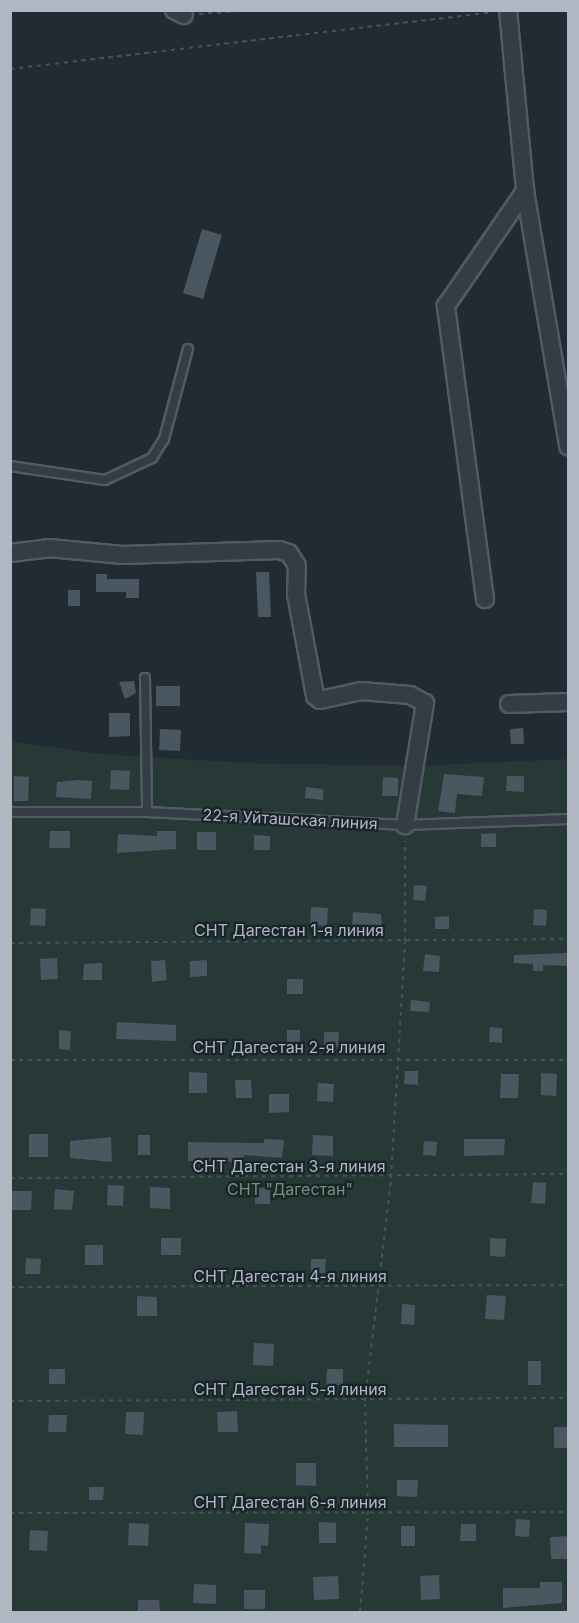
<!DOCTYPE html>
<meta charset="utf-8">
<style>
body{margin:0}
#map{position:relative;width:579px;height:1623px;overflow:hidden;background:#212b34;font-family:Inter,sans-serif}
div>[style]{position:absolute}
.green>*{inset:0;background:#263937}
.building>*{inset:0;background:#4a5660}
.path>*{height:2px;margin-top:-1px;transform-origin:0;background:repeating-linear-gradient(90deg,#435455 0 4.5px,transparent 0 9px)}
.roads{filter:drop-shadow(2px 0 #525b63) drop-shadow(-2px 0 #525b63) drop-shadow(0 2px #525b63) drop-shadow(0 -2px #525b63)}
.lane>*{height:8px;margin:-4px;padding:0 4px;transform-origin:4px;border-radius:4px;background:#343d45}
.street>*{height:16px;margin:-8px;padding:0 8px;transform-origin:8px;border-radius:8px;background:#343d45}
span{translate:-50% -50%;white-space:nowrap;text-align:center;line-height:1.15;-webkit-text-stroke:4.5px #1a222a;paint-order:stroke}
.street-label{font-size:16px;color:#afb8c2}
.park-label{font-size:16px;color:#709674}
.frame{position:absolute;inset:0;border:12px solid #afb8c2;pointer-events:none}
</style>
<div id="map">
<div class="green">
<i style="clip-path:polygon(10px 741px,101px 754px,246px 763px,417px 766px,568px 759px,568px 1612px,11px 1612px)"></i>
</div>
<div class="building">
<i style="clip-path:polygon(202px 229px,222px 235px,203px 299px,183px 293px)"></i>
<i style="clip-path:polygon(256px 572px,269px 572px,271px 617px,258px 617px)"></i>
<i style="clip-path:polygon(96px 574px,107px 574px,107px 579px,139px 579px,139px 598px,126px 598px,126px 592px,96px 592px)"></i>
<i style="clip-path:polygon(68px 590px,80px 590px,80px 606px,68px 606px)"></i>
<i style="clip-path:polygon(134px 681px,136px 693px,125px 699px,119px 682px)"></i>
<i style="clip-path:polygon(156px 686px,180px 686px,180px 706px,156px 706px)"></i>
<i style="clip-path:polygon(109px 713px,130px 713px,130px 736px,109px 737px)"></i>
<i style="clip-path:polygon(523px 728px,524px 744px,511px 744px,510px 729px)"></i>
<i style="clip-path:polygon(160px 729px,181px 730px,180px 751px,159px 750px)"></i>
<i style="clip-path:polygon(111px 770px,130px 771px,129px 790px,110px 789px)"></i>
<i style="clip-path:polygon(444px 774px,484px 777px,482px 796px,457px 794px,455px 813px,438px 811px)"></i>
<i style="clip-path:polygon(14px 776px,29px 777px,28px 801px,14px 801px)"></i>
<i style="clip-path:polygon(507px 776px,524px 776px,524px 792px,506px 791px)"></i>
<i style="clip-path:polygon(383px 777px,398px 778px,398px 796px,382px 796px)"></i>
<i style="clip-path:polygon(79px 780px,92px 781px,91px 799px,56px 797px,57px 782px)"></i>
<i style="clip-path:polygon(306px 787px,323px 789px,323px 800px,305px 798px)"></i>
<i style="clip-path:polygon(50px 831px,70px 831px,70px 848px,49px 848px)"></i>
<i style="clip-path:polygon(157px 831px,176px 831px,176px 849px,117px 853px,118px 834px,157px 836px)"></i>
<i style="clip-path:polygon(197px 832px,216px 832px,216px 850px,197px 850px)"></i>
<i style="clip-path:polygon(496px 833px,496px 847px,481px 847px,481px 834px)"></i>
<i style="clip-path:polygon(254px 835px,270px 836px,270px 850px,254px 850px)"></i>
<i style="clip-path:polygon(414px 885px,427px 886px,425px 901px,413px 900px)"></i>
<i style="clip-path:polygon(311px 907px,328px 908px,327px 926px,310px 925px)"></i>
<i style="clip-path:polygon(31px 908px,46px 909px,45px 926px,30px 925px)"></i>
<i style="clip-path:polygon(534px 909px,547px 910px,546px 926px,533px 925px)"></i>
<i style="clip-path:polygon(353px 912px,381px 914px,382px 927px,352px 928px)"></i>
<i style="clip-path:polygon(449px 916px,449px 929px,435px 929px,435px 917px)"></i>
<i style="clip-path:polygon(568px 953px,568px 966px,543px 965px,543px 971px,533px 971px,533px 964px,514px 963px,514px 955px)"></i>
<i style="clip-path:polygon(425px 954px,440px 956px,439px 972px,423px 971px)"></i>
<i style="clip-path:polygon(57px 958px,58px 979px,41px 980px,40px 959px)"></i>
<i style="clip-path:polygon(165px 960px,167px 980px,152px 982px,151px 961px)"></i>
<i style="clip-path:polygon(207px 960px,207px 976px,190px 977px,190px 961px)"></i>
<i style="clip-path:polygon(102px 963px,102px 980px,83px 980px,84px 964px)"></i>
<i style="clip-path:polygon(287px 979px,303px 979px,303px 994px,287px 994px)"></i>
<i style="clip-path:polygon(411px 1000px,430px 1002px,429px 1012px,410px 1011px)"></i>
<i style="clip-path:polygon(117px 1022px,176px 1025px,176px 1041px,116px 1039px)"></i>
<i style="clip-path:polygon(490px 1027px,502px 1028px,502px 1043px,489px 1042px)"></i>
<i style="clip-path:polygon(59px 1030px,71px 1031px,70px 1050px,59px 1049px)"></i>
<i style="clip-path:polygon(287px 1030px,300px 1030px,300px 1048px,287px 1048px)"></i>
<i style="clip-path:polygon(324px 1032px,339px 1032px,338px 1047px,324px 1047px)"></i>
<i style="clip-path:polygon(405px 1071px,418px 1071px,418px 1085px,404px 1084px)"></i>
<i style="clip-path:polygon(189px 1072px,207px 1073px,207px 1093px,189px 1093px)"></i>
<i style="clip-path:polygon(541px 1073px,557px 1074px,556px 1096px,541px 1095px)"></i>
<i style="clip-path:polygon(501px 1074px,519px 1074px,518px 1098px,500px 1098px)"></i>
<i style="clip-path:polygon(235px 1080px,251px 1080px,252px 1098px,236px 1098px)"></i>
<i style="clip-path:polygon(318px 1083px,334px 1084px,333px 1102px,317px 1101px)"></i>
<i style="clip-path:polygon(269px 1094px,289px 1094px,289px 1112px,269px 1113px)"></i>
<i style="clip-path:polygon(29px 1134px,48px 1134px,48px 1157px,29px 1157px)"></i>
<i style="clip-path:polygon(138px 1135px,150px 1135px,150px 1155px,138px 1155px)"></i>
<i style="clip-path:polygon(313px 1135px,333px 1136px,333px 1156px,312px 1155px)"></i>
<i style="clip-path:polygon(111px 1137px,112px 1162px,70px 1158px,70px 1141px)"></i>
<i style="clip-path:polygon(264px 1139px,284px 1140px,282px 1158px,244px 1155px,243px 1162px,188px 1161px,188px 1142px,264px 1143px)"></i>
<i style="clip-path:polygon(464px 1139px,505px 1139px,504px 1155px,464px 1156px)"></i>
<i style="clip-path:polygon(424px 1141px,437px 1142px,436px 1156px,423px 1155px)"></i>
<i style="clip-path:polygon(533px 1182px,546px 1183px,545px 1204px,531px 1203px)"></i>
<i style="clip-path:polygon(108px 1185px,124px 1186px,123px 1206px,107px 1205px)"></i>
<i style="clip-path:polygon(150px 1187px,170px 1188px,170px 1209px,150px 1208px)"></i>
<i style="clip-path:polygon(255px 1188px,270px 1188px,270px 1204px,255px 1204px)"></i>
<i style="clip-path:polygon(55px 1189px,74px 1191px,72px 1210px,54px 1209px)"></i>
<i style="clip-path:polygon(12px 1191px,32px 1191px,31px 1210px,11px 1210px)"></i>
<i style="clip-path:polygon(161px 1238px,181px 1238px,181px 1255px,161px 1255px)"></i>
<i style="clip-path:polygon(490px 1238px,506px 1239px,505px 1257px,490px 1256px)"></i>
<i style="clip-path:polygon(85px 1245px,103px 1245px,103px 1265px,85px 1265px)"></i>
<i style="clip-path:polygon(26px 1258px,41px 1259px,40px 1274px,25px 1274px)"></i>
<i style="clip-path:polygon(311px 1259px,326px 1259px,325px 1273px,311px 1273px)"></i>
<i style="clip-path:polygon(487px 1295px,506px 1296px,504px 1320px,485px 1319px)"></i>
<i style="clip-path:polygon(137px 1296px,157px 1297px,157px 1316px,137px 1316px)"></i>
<i style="clip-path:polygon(402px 1304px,415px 1305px,414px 1325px,401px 1324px)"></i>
<i style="clip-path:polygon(254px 1343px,274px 1344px,273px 1366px,253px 1365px)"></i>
<i style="clip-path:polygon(528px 1361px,541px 1361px,541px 1385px,528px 1385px)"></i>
<i style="clip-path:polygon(49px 1369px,65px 1369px,65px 1384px,49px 1384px)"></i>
<i style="clip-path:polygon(327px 1369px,343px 1369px,343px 1385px,326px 1385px)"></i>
<i style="clip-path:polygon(237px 1411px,238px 1432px,218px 1432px,217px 1412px)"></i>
<i style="clip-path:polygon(126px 1412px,144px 1412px,143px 1435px,125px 1434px)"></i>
<i style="clip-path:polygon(49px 1415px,67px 1415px,66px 1432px,48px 1432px)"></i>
<i style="clip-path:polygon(394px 1424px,448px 1425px,448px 1447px,394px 1447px)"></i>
<i style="clip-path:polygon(554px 1427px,568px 1427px,568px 1448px,554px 1448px)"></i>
<i style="clip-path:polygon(296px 1463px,316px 1463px,316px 1486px,296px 1485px)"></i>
<i style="clip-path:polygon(397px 1480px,418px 1480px,417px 1497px,397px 1496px)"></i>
<i style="clip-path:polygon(89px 1487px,104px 1487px,103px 1500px,89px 1500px)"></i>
<i style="clip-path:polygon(516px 1519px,530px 1520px,529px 1537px,515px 1536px)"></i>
<i style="clip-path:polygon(319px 1522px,336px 1523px,336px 1543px,319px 1543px)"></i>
<i style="clip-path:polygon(129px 1523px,149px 1524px,148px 1546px,128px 1545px)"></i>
<i style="clip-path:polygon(245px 1523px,269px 1524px,268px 1546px,261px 1545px,261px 1554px,244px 1553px)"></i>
<i style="clip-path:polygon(461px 1524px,476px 1524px,476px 1541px,460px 1541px)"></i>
<i style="clip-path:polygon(401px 1526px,415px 1526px,415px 1546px,401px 1546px)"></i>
<i style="clip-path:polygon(30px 1530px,48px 1531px,47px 1551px,29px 1550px)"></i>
<i style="clip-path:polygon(568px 1536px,568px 1559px,551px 1559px,550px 1537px)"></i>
<i style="clip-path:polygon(439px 1575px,440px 1599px,421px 1600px,420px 1576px)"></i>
<i style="clip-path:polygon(338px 1576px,339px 1599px,314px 1600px,313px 1577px)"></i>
<i style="clip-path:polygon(540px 1582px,562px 1582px,562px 1603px,503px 1608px,503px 1588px,540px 1588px)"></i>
<i style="clip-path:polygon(194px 1584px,216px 1585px,216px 1604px,193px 1603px)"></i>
<i style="clip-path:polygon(244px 1590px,265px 1590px,265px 1609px,244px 1609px)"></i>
<i style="clip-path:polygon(138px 1600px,159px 1600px,160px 1612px,138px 1612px)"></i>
</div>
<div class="path">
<i style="left:199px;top:14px;width:54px;rotate:-4.2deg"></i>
<i style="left:10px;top:69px;width:486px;rotate:-6.7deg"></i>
<i style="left:10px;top:943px;width:558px;rotate:-0.41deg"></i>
<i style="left:10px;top:1060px;width:558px"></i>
<i style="left:10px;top:1178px;width:558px;rotate:-0.41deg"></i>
<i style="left:10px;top:1287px;width:558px;rotate:-0.21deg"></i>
<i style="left:10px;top:1401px;width:558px;rotate:-0.31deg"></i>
<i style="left:10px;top:1513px;width:558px;rotate:-0.1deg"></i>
<i style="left:360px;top:1612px;width:97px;rotate:-85.3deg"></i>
<i style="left:368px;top:1515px;width:114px;rotate:-91.5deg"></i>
<i style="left:365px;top:1401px;width:225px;rotate:-83.3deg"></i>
<i style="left:391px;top:1178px;width:237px;rotate:-86.6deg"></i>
<i style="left:405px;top:941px;width:100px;rotate:-90deg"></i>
</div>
<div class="roads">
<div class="lane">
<i style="left:10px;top:466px;width:96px;rotate:8.4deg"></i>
<i style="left:105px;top:480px;width:52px;rotate:-25.1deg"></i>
<i style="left:152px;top:458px;width:22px;rotate:-58deg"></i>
<i style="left:164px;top:439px;width:93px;rotate:-75.1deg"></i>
<i style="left:145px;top:678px;width:134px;rotate:89.1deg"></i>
<i style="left:10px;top:812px;width:137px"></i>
<i style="left:147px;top:812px;width:258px;rotate:2.9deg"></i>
<i style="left:405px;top:825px;width:163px;rotate:-2.1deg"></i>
</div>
<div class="street">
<i style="left:174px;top:10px;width:11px;rotate:27deg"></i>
<i style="left:508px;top:10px;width:182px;rotate:84.6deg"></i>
<i style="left:525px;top:191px;width:259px;rotate:80.4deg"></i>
<i style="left:10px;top:553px;width:39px;rotate:-7deg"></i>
<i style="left:49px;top:548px;width:74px;rotate:5.4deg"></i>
<i style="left:123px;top:555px;width:156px;rotate:-1.8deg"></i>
<i style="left:279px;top:550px;width:10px;rotate:17deg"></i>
<i style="left:289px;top:553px;width:15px;rotate:58deg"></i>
<i style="left:297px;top:566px;width:28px;rotate:92deg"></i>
<i style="left:296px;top:594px;width:104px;rotate:79.4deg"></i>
<i style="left:315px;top:696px;width:6px;rotate:39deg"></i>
<i style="left:320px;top:700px;width:42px;rotate:-12.4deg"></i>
<i style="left:361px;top:691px;width:49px;rotate:4.7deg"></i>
<i style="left:410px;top:695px;width:17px;rotate:28deg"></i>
<i style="left:425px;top:703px;width:124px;rotate:99.3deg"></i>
<i style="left:485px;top:599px;width:296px;rotate:-97.6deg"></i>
<i style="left:446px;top:306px;width:140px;rotate:-55.5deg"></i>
<i style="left:509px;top:704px;width:59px;rotate:-1.9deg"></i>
</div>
</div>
<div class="street-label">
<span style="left:290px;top:819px;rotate:3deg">22-я Уйташская линия</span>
<span style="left:289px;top:930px">СНТ Дагестан 1-я линия</span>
<span style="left:289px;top:1047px">СНТ Дагестан 2-я линия</span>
<span style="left:289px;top:1166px">СНТ Дагестан 3-я линия</span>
<span style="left:290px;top:1276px">СНТ Дагестан 4-я линия</span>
<span style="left:290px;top:1389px">СНТ Дагестан 5-я линия</span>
<span style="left:290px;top:1502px">СНТ Дагестан 6-я линия</span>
</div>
<div class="park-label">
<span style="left:290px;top:1189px">СНТ "Дагестан"</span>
</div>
<div class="frame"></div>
</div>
